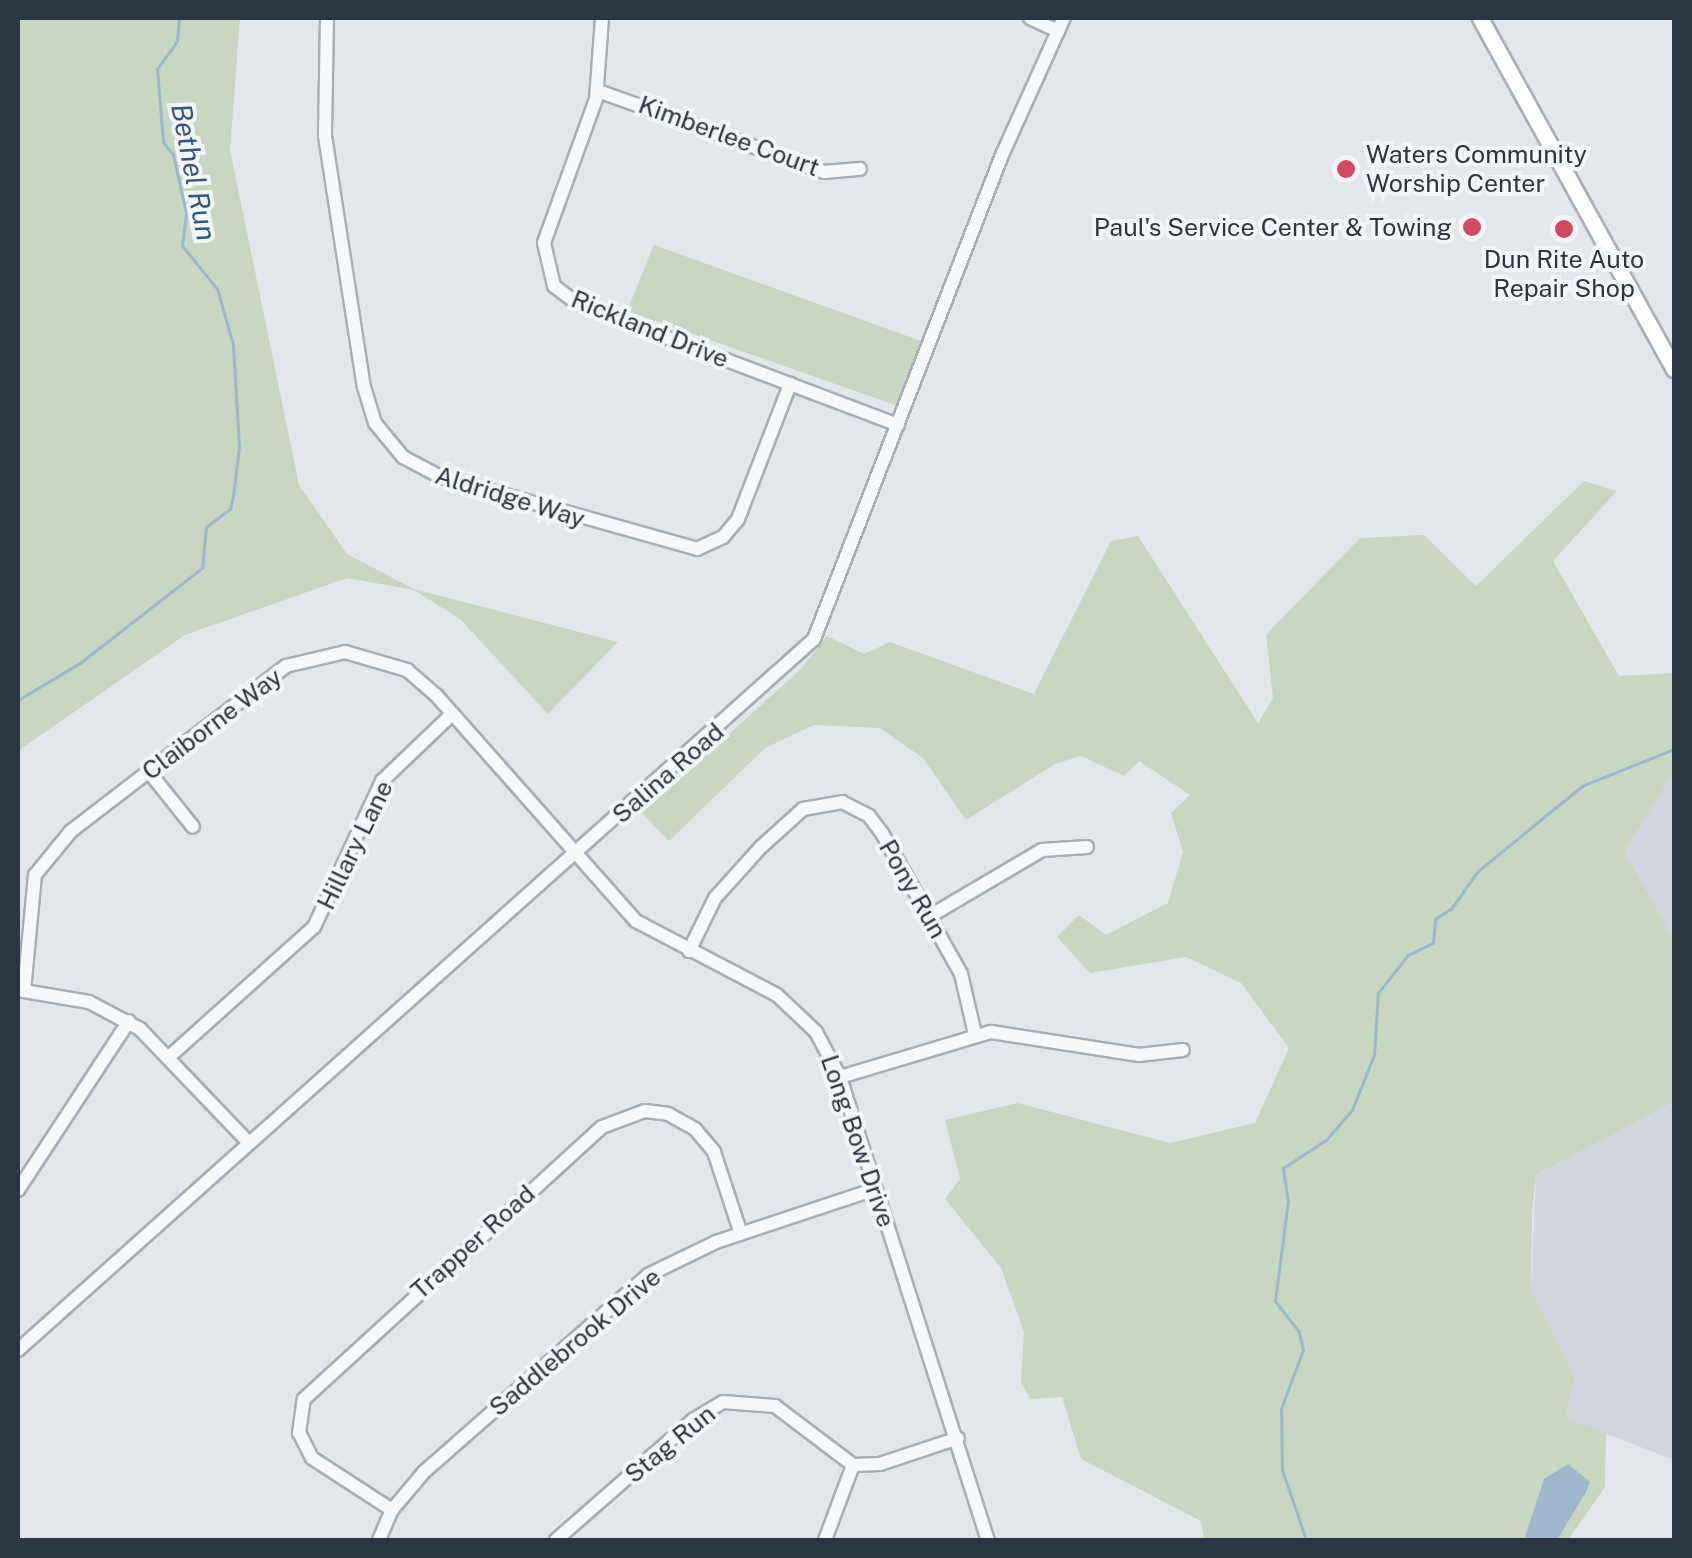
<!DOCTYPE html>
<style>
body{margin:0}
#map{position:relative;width:1692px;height:1558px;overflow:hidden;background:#e3e7ec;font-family:"Public Sans",sans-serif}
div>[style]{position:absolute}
.built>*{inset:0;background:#d1d6de}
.green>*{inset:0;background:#cad6c4}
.water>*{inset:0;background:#9eb7cc}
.stream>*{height:2.5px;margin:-1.25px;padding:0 1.25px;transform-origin:1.25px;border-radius:1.25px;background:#9eb7cc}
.roads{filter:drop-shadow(2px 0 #a8aeb6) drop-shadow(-2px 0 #a8aeb6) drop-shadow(0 2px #a8aeb6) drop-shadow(0 -2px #a8aeb6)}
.minor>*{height:12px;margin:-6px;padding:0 6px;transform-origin:6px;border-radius:6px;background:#f6f8fa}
.major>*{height:15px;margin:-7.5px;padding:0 7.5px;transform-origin:7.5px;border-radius:7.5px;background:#fff}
.dots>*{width:28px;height:28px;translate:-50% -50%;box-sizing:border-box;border:5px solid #f3f6f9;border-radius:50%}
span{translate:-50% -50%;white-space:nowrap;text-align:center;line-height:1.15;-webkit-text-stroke:8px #f3f6f9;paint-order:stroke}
.street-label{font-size:25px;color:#2b3544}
.poi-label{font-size:25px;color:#2b3544}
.left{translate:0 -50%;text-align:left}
.right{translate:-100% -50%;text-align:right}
.water-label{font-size:28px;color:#345779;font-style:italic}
.frame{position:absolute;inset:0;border:20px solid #2b3544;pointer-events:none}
</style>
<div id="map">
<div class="built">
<i style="clip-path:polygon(1674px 772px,1674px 940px,1623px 851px)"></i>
<i style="clip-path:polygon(1674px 1102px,1674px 1460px,1566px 1418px,1531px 1289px,1536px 1175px)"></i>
</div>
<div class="green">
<i style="clip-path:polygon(18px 18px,240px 18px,230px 150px,299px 485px,347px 554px,414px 589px,618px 642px,548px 714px,460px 619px,414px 590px,347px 578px,185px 635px,18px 751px)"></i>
<i style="clip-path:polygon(654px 245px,924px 342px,902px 396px,895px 405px,627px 311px)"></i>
<i style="clip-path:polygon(1584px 481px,1617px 491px,1553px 561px,1619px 676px,1674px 673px,1674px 772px,1624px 851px,1674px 940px,1674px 1102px,1536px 1175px,1532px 1212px,1531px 1289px,1574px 1377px,1566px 1418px,1606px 1433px,1605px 1487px,1568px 1540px,1204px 1540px,1201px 1521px,1081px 1459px,1062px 1397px,1030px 1399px,1021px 1382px,1024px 1332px,1001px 1268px,945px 1199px,960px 1179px,945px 1120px,1018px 1103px,1170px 1143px,1255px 1123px,1289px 1048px,1241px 983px,1186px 957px,1090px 973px,1057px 937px,1079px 915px,1106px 935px,1168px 903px,1183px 852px,1171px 813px,1190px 795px,1139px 761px,1124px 776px,1081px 756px,1055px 764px,966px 820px,923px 758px,880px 728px,814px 725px,765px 748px,669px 841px,642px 813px,802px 668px,827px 636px,864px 654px,890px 642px,1034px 694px,1111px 541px,1138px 536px,1258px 723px,1273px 698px,1266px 635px,1360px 538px,1424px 535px,1476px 586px)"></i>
</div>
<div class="water">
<i style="clip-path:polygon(1568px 1464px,1590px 1482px,1586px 1492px,1557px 1540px,1524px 1540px,1544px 1479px)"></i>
</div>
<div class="stream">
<i style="left:18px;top:700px;width:72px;rotate:-30.8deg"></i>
<i style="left:80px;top:663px;width:155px;rotate:-37.9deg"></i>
<i style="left:202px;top:568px;width:41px;rotate:-84.4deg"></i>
<i style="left:206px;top:527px;width:30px;rotate:-37deg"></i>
<i style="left:230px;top:509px;width:12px;rotate:-76deg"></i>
<i style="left:233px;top:497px;width:50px;rotate:-83.2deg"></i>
<i style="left:239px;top:447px;width:102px;rotate:-93.4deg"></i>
<i style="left:233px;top:345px;width:58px;rotate:-105.9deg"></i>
<i style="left:217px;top:289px;width:55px;rotate:-129.1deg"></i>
<i style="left:182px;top:246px;width:33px;rotate:-83deg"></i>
<i style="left:186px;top:213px;width:59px;rotate:-102.6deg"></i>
<i style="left:173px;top:155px;width:16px;rotate:-128deg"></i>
<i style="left:163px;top:142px;width:73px;rotate:-94.7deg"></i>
<i style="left:157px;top:69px;width:34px;rotate:-54deg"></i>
<i style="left:177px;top:41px;width:23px;rotate:-85deg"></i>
<i style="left:1306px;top:1540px;width:74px;rotate:-108.9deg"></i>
<i style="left:1282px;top:1470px;width:61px;rotate:-90.9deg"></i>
<i style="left:1281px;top:1409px;width:63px;rotate:-69.6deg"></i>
<i style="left:1303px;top:1350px;width:18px;rotate:-103deg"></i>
<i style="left:1299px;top:1332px;width:39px;rotate:-128deg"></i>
<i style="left:1275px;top:1301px;width:101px;rotate:-82.6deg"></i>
<i style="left:1288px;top:1201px;width:33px;rotate:-99deg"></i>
<i style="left:1283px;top:1168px;width:51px;rotate:-33.1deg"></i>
<i style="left:1326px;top:1140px;width:40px;rotate:-49deg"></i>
<i style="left:1352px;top:1110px;width:59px;rotate:-68.2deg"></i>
<i style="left:1374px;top:1055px;width:62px;rotate:-86.3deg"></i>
<i style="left:1378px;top:993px;width:48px;rotate:-51.7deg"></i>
<i style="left:1408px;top:955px;width:28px;rotate:-26deg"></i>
<i style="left:1433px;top:943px;width:24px;rotate:-85deg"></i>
<i style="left:1435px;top:919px;width:20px;rotate:-33deg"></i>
<i style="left:1452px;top:908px;width:44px;rotate:-55.2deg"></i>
<i style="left:1477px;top:872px;width:136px;rotate:-39.3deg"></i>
<i style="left:1582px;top:786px;width:99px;rotate:-21.9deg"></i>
</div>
<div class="roads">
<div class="minor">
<i style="left:327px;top:18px;width:118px;rotate:91deg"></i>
<i style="left:325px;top:136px;width:254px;rotate:81.2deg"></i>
<i style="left:364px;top:387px;width:38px;rotate:73deg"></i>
<i style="left:375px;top:423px;width:44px;rotate:50.5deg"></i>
<i style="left:403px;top:457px;width:40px;rotate:28deg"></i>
<i style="left:438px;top:476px;width:269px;rotate:15.7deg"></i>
<i style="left:697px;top:549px;width:29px;rotate:-25deg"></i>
<i style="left:723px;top:537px;width:23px;rotate:-50deg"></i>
<i style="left:738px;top:519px;width:145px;rotate:-68.9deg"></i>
<i style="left:602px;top:18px;width:81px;rotate:94.2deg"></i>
<i style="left:596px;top:99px;width:153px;rotate:109.9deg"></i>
<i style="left:544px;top:243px;width:44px;rotate:76.9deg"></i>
<i style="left:554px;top:286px;width:30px;rotate:37deg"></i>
<i style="left:578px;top:304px;width:342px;rotate:20.7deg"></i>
<i style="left:1030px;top:18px;width:31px;rotate:25deg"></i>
<i style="left:598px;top:91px;width:240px;rotate:19.7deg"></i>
<i style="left:824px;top:172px;width:36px;rotate:-5deg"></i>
<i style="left:149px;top:772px;width:70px;rotate:51.3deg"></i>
<i style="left:930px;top:916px;width:130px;rotate:-30.5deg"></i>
<i style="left:1042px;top:850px;width:45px;rotate:-3.8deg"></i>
<i style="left:689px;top:951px;width:59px;rotate:-63.9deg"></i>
<i style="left:715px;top:898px;width:69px;rotate:-48deg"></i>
<i style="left:761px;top:847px;width:57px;rotate:-42.1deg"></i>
<i style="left:803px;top:809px;width:40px;rotate:-10deg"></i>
<i style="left:842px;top:802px;width:30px;rotate:27deg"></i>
<i style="left:869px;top:816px;width:21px;rotate:53deg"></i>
<i style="left:882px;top:833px;width:162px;rotate:60.7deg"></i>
<i style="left:961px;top:974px;width:62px;rotate:76.9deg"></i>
<i style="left:18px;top:990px;width:72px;rotate:9.6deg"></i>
<i style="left:89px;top:1002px;width:58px;rotate:27.9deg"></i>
<i style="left:140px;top:1029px;width:158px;rotate:46.3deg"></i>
<i style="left:24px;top:991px;width:117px;rotate:-84.6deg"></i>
<i style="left:35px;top:875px;width:57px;rotate:-50.7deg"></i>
<i style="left:71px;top:831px;width:271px;rotate:-37.5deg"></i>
<i style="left:286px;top:666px;width:61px;rotate:-13.3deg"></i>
<i style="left:345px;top:652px;width:65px;rotate:16.2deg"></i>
<i style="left:407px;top:670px;width:38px;rotate:41deg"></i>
<i style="left:436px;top:695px;width:302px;rotate:48.5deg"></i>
<i style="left:636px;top:921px;width:159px;rotate:27.7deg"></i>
<i style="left:777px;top:995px;width:54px;rotate:43.5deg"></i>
<i style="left:816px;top:1032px;width:51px;rotate:61.9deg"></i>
<i style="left:840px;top:1077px;width:486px;rotate:72.3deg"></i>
<i style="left:170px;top:1056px;width:193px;rotate:-41.9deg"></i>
<i style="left:314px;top:927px;width:161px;rotate:-65deg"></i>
<i style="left:382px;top:781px;width:97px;rotate:-43.7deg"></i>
<i style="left:840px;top:1077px;width:158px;rotate:-16.6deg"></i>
<i style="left:991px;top:1032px;width:150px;rotate:8.8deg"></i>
<i style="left:1139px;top:1055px;width:44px;rotate:-6.5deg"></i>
<i style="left:18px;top:1190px;width:202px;rotate:-56.7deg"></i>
<i style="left:18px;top:1350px;width:1067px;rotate:-41.77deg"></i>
<i style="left:814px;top:639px;width:519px;rotate:-68.77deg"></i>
<i style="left:1002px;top:155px;width:150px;rotate:-65.7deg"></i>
<i style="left:392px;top:1510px;width:95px;rotate:-147deg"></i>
<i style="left:312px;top:1458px;width:28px;rotate:-117deg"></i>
<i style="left:299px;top:1433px;width:34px;rotate:-82deg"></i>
<i style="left:304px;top:1399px;width:403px;rotate:-42.4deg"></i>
<i style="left:602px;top:1127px;width:46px;rotate:-20.4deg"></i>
<i style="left:645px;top:1111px;width:23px;rotate:7deg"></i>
<i style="left:668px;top:1114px;width:31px;rotate:29deg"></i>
<i style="left:695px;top:1129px;width:30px;rotate:50deg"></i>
<i style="left:714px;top:1152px;width:86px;rotate:71.8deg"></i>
<i style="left:379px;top:1540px;width:33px;rotate:-67deg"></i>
<i style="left:392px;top:1510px;width:50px;rotate:-49.9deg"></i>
<i style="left:424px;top:1472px;width:298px;rotate:-41.3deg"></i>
<i style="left:648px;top:1275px;width:76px;rotate:-25.9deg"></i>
<i style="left:716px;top:1242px;width:168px;rotate:-18.4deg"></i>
<i style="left:556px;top:1540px;width:182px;rotate:-41.2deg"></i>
<i style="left:693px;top:1420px;width:35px;rotate:-31deg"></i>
<i style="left:723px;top:1402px;width:52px;rotate:4.4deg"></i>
<i style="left:775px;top:1406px;width:98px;rotate:37.1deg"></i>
<i style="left:853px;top:1465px;width:27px;rotate:-2deg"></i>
<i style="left:880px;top:1464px;width:82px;rotate:-18.4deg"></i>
<i style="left:825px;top:1540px;width:80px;rotate:-69.5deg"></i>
</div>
<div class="major">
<i style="left:1480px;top:18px;width:401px;rotate:61.1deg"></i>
</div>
</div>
<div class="dots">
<i style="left:1346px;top:169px;background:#d14864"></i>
<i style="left:1472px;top:227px;background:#d14864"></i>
<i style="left:1564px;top:229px;background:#d14864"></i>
</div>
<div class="street-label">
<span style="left:729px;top:136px;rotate:20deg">Kimberlee Court</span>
<span style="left:650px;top:329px;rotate:22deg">Rickland Drive</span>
<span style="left:510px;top:497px;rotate:17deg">Aldridge Way</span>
<span style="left:212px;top:724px;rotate:-37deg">Claiborne Way</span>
<span style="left:668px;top:773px;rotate:-41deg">Salina Road</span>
<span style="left:355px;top:845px;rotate:-64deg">Hillary Lane</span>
<span style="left:913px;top:889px;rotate:60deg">Pony Run</span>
<span style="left:858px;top:1141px;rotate:71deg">Long Bow Drive</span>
<span style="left:473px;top:1242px;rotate:-42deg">Trapper Road</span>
<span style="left:575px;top:1342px;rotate:-40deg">Saddlebrook Drive</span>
<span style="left:670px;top:1444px;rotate:-39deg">Stag Run</span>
</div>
<div class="poi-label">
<span class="left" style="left:1366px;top:169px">Waters Community<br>Worship Center</span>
<span class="right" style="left:1452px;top:227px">Paul's Service Center &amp; Towing</span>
<span style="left:1564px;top:274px">Dun Rite Auto<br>Repair Shop</span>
</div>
<div class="water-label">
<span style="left:194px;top:172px;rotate:79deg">Bethel Run</span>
</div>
<div class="frame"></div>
</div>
